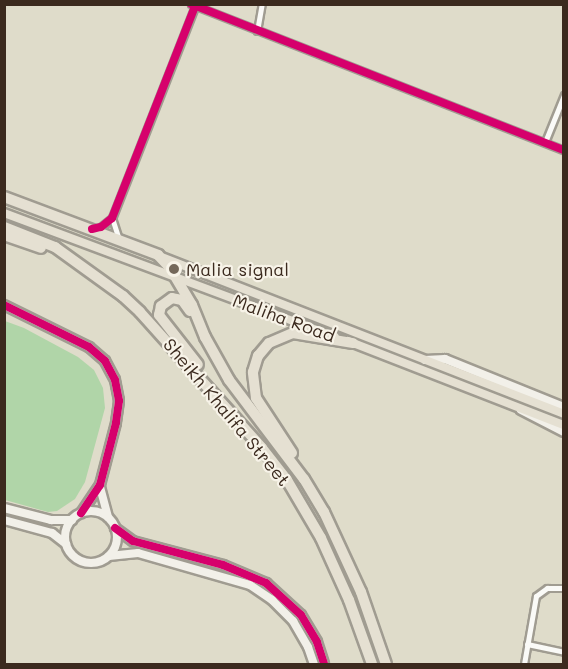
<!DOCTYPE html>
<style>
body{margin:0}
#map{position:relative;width:568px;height:669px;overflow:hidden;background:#dfdcca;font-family:Mali,sans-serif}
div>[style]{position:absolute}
.green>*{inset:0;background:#b0d5a8}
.roads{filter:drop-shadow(2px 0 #a09c91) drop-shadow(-2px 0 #a09c91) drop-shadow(0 2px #a09c91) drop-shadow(0 -2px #a09c91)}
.street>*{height:5px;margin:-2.5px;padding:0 2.5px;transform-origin:2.5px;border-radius:2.5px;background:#fafaf7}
.secondary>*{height:8px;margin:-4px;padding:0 4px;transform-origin:4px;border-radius:4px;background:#f2f0e9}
.secondary>.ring{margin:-4px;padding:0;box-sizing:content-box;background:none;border:8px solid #f2f0e9;border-radius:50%}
.primary>*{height:8px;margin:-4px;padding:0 4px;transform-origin:4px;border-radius:4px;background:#e5e0d2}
.highway>*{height:10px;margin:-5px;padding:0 5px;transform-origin:5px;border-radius:5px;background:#e5e0d2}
.cycleway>*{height:8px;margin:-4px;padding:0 4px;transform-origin:4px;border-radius:4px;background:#d6006c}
.dots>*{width:16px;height:16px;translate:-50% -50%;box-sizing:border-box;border:3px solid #f7f3e8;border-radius:50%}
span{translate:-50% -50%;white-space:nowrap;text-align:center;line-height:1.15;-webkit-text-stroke:4.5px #f7f3e8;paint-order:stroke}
.poi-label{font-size:18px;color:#3b2a1e}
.left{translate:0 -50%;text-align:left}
.street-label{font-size:18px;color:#3b2a1e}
.frame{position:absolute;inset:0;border:6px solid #3b2a1e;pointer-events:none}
</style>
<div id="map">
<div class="green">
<i style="clip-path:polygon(5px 321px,24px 328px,78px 357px,94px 370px,103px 388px,105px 408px,85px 482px,75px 499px,57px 511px,48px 512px,5px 500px)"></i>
</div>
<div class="roads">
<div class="street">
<i style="left:191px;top:4px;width:401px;rotate:21.4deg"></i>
<i style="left:257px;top:31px;width:27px;rotate:-80deg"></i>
<i style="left:545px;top:142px;width:51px;rotate:-68deg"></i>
<i style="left:112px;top:218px;width:22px;rotate:72deg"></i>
<i style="left:93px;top:229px;width:8px;rotate:-14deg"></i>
<i style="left:101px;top:227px;width:14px;rotate:-39deg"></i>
<i style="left:112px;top:218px;width:228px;rotate:-68.6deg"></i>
<i style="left:527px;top:644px;width:38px;rotate:12deg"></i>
<i style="left:524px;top:664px;width:69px;rotate:-80deg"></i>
<i style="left:536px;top:596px;width:14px;rotate:-36deg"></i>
<i style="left:547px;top:588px;width:17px"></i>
</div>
<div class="secondary">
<i style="left:4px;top:305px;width:95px;rotate:26.3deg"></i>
<i style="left:89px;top:347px;width:21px;rotate:41deg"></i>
<i style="left:105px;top:361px;width:21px;rotate:62deg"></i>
<i style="left:115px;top:380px;width:21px;rotate:79deg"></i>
<i style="left:119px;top:401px;width:22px;rotate:98deg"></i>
<i style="left:116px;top:423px;width:64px;rotate:104.5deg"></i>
<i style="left:100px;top:485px;width:34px;rotate:124deg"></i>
<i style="left:425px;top:360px;width:20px;rotate:-3deg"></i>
<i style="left:445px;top:359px;width:128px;rotate:22deg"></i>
<i style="left:521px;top:410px;width:48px;rotate:27.1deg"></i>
<i style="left:100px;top:487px;width:31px;rotate:75deg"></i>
<i style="left:4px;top:508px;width:49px;rotate:14.3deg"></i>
<i style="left:51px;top:520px;width:21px"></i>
<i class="ring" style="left:65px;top:511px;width:44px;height:44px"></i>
<i style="left:4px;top:520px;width:50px;rotate:15.2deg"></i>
<i style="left:52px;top:533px;width:18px;rotate:38deg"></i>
<i style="left:115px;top:528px;width:22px;rotate:36deg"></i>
<i style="left:133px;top:541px;width:93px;rotate:14.9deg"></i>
<i style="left:223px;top:565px;width:47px;rotate:22.7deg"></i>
<i style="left:266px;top:583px;width:47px;rotate:42.4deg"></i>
<i style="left:301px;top:615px;width:31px;rotate:59deg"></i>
<i style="left:317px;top:642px;width:23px;rotate:72deg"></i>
<i style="left:109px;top:556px;width:29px;rotate:-6deg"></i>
<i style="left:138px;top:553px;width:116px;rotate:15.9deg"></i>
<i style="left:250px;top:585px;width:27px;rotate:34deg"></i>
<i style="left:272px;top:600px;width:30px;rotate:45deg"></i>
<i style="left:293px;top:621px;width:30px;rotate:60deg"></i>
<i style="left:308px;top:647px;width:18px;rotate:71deg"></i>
</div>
<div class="primary">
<i style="left:4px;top:213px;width:353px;rotate:20.5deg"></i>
<i style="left:159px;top:256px;width:435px;rotate:21.3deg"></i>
<i style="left:348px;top:341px;width:232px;rotate:21.3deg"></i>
</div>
<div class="highway">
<i style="left:4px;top:197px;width:165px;rotate:20.6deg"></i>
<i style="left:158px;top:255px;width:18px;rotate:47deg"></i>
<i style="left:170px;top:268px;width:43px;rotate:59.3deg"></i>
<i style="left:192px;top:305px;width:35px;rotate:68deg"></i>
<i style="left:205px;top:337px;width:49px;rotate:60.8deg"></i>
<i style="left:229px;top:380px;width:124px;rotate:52.9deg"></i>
<i style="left:304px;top:479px;width:39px;rotate:59deg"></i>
<i style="left:324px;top:512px;width:88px;rotate:65.2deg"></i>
<i style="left:361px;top:592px;width:76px;rotate:70.9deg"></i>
<i style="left:4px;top:227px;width:55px;rotate:21.4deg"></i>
<i style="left:55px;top:247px;width:84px;rotate:35.8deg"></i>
<i style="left:123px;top:296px;width:23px;rotate:43deg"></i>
<i style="left:140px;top:312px;width:183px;rotate:48.1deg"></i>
<i style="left:262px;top:448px;width:41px;rotate:52deg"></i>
<i style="left:287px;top:480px;width:67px;rotate:59.6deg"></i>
<i style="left:321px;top:538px;width:68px;rotate:65.7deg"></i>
<i style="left:349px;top:600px;width:68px;rotate:70.2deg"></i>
<i style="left:4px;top:235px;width:39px;rotate:19deg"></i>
<i style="left:190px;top:311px;width:14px;rotate:-126deg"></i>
<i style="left:182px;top:300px;width:10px;rotate:-169deg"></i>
<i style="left:172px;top:298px;width:14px;rotate:144deg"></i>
<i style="left:161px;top:306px;width:9px;rotate:103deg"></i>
<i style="left:159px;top:315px;width:63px;rotate:52deg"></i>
<i style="left:292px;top:453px;width:66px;rotate:-123.2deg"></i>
<i style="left:256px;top:398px;width:26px;rotate:-97deg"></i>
<i style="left:253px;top:372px;width:17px;rotate:-73deg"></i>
<i style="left:258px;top:356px;width:17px;rotate:-50deg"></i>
<i style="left:269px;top:343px;width:26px;rotate:-23deg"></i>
<i style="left:293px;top:333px;width:61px;rotate:9.5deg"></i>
</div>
</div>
<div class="cycleway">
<i style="left:191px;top:4px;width:401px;rotate:21.4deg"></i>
<i style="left:92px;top:229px;width:9px;rotate:-13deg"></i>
<i style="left:101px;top:227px;width:14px;rotate:-39deg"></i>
<i style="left:112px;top:218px;width:228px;rotate:-68.6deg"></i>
<i style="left:4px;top:305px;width:95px;rotate:26.3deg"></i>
<i style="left:89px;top:347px;width:21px;rotate:41deg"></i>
<i style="left:105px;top:361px;width:21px;rotate:62deg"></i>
<i style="left:115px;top:380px;width:21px;rotate:79deg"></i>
<i style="left:119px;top:401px;width:22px;rotate:98deg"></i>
<i style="left:116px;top:423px;width:64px;rotate:104.5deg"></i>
<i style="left:100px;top:485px;width:34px;rotate:124deg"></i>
<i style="left:115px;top:528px;width:22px;rotate:36deg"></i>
<i style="left:133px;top:541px;width:93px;rotate:14.9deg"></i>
<i style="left:223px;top:565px;width:47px;rotate:22.7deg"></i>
<i style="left:266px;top:583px;width:47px;rotate:42.4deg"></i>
<i style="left:301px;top:615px;width:31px;rotate:59deg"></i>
<i style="left:317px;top:642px;width:23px;rotate:72deg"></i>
</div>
<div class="dots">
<i style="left:174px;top:269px;background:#74685a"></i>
</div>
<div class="poi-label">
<span class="left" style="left:186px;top:269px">Malia signal</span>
</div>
<div class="street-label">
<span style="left:284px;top:318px;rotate:20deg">Maliha Road</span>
<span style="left:227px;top:412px;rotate:50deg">Sheikh Khalifa Street</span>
</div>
<div class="frame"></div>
</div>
